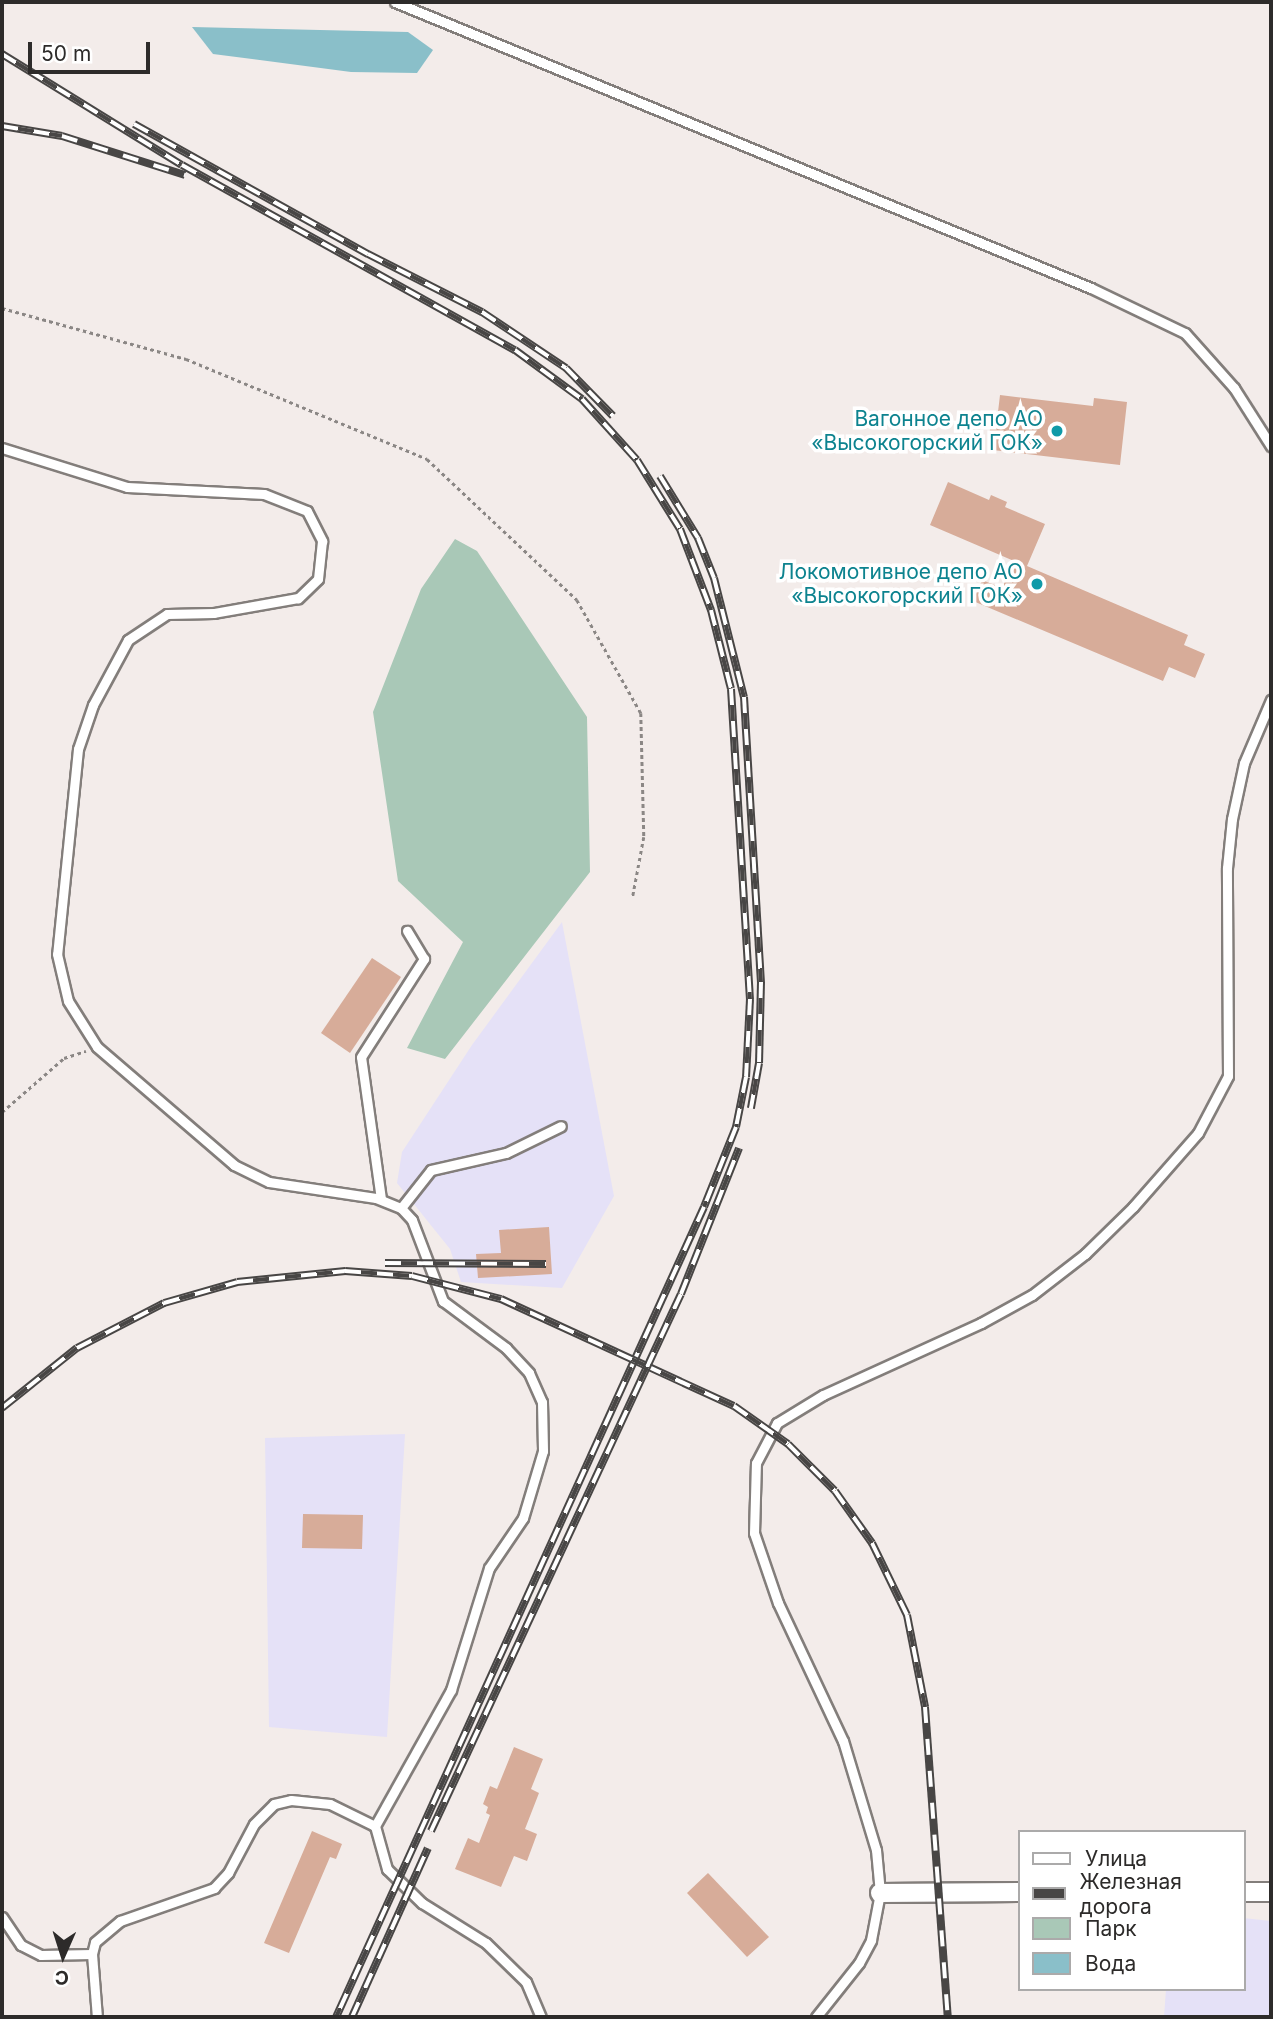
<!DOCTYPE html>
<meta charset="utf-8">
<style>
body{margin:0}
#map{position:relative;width:1273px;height:2019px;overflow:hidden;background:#f3ecea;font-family:Inter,sans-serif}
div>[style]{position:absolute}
.industrial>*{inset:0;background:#e5e1f7}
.green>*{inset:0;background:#a9c8b7}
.water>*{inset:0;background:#8abfc9}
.building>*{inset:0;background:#d7ac99}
.path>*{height:2.5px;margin-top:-1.25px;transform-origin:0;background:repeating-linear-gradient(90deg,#8b8785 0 3.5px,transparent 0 7px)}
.roads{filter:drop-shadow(2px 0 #837e7b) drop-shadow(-2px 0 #837e7b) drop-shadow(0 2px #837e7b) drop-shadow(0 -2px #837e7b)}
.lane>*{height:9px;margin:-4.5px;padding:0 4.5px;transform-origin:4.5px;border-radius:4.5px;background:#fff}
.street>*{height:18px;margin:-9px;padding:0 9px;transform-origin:9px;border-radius:9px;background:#fff}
.rail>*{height:8px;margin-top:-4px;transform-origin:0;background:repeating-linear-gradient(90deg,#fff 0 16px,#484645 0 32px);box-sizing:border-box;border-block:2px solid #484645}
.dots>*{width:19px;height:19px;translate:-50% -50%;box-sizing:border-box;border:4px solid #fff;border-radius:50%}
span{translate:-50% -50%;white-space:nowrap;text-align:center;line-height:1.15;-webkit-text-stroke:7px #fff;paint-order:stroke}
.culture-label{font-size:21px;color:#0d838f}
.right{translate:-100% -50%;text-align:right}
.frame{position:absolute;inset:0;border:4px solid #2d2b2a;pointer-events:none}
.legend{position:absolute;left:1018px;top:1830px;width:228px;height:161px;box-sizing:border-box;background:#fff;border:2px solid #abaaaa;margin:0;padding:9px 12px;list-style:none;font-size:21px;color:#2d2b2a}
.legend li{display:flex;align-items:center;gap:14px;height:35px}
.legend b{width:35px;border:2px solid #abaaaa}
.north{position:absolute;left:28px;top:1921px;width:70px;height:70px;-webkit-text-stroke:5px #fff;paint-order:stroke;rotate:183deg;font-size:19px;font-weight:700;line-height:28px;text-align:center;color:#2d2b2a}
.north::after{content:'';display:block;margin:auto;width:24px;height:32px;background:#2d2b2a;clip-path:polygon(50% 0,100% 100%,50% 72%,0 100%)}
.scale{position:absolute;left:28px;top:42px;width:122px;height:32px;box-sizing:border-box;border:4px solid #2d2b2a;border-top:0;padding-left:9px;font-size:21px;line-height:24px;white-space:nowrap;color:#2d2b2a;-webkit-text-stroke:5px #fff;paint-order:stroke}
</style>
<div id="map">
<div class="industrial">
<i style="clip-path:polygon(562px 922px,614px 1196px,562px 1288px,461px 1282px,450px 1249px,397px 1183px,402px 1152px,472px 1045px)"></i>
<i style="clip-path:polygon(405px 1434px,387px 1737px,269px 1727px,265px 1438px)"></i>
<i style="clip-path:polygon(1243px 1918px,1271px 1921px,1271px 2017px,1164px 2017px,1166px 1989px,1243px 1989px)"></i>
</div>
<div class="green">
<i style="clip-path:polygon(455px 539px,477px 551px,587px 717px,590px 872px,445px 1059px,407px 1048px,463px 942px,398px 881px,373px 712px,421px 589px)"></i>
</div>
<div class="water">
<i style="clip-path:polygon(192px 27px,408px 32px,433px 50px,417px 73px,351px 72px,213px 54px)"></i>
</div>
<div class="building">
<i style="clip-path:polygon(1000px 395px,1093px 406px,1094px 398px,1127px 402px,1120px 465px,993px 450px,994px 444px,989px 443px,990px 428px,996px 429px)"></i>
<i style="clip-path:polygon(948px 482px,989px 500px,991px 495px,1007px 502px,1005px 507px,1045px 524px,1027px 566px,1188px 635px,1184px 645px,1205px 654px,1195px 678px,1169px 667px,1163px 681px,973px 601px,982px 580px,1002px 588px,1014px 561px,930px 525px)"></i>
<i style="clip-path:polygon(372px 958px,401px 977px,350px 1053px,321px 1033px)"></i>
<i style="clip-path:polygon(549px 1227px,552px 1274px,478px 1278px,476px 1254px,501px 1253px,499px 1230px)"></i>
<i style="clip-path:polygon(303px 1514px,363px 1515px,362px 1549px,302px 1548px)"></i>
<i style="clip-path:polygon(514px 1747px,543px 1759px,531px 1789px,539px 1793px,525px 1829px,537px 1834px,527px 1861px,514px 1856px,501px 1887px,455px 1869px,468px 1838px,479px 1843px,490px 1815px,486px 1813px,488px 1807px,483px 1804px,490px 1786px,497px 1789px)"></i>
<i style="clip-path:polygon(312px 1831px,342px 1844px,336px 1859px,330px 1857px,289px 1953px,264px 1943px)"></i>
<i style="clip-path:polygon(708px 1873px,769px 1937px,747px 1957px,687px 1893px)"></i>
</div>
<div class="path">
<i style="left:2px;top:308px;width:191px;rotate:15.5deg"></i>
<i style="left:186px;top:359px;width:261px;rotate:22.5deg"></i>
<i style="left:427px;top:459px;width:206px;rotate:43.2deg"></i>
<i style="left:577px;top:600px;width:130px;rotate:60.5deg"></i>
<i style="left:641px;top:713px;width:124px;rotate:88.6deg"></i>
<i style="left:644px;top:837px;width:60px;rotate:100.6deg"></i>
<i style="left:2px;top:1112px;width:82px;rotate:-41.1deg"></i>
<i style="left:64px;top:1058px;width:23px;rotate:-18deg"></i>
</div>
<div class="roads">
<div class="lane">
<i style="left:395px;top:2px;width:752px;rotate:22.34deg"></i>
<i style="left:1091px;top:288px;width:104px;rotate:25.6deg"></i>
<i style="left:1185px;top:333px;width:74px;rotate:48.3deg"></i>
<i style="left:1234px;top:388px;width:69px;rotate:57.5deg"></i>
<i style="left:2px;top:448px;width:131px;rotate:17.3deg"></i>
<i style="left:127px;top:487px;width:137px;rotate:2.9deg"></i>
<i style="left:264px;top:494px;width:46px;rotate:21.6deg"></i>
<i style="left:307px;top:511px;width:34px;rotate:63deg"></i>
<i style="left:322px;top:541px;width:38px;rotate:96deg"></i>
<i style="left:318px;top:579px;width:28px;rotate:136deg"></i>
<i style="left:298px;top:598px;width:85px;rotate:169.9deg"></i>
<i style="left:214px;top:613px;width:47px;rotate:178.8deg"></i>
<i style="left:167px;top:614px;width:47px;rotate:146.3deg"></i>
<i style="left:128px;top:640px;width:74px;rotate:118.3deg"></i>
<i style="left:93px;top:705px;width:46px;rotate:108.8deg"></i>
<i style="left:78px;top:749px;width:206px;rotate:95.8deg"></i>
<i style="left:57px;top:954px;width:48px;rotate:76.8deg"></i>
<i style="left:68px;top:1001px;width:54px;rotate:57.8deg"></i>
<i style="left:97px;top:1047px;width:181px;rotate:40.7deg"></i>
<i style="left:234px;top:1165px;width:39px;rotate:26deg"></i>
<i style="left:269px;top:1182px;width:108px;rotate:8.5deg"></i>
<i style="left:376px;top:1198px;width:27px;rotate:22deg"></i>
<i style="left:401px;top:1208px;width:16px;rotate:47deg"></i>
<i style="left:412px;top:1220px;width:87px;rotate:69.1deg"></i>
<i style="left:443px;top:1301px;width:79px;rotate:36.7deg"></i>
<i style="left:506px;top:1348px;width:34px;rotate:47deg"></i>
<i style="left:529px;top:1373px;width:32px;rotate:66deg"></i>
<i style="left:542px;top:1402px;width:49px;rotate:88.8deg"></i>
<i style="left:543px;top:1451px;width:70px;rotate:106.6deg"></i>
<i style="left:523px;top:1518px;width:60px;rotate:124.2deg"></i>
<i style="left:489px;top:1568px;width:128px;rotate:107.3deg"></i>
<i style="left:451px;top:1690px;width:156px;rotate:119.2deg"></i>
<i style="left:381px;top:1199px;width:143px;rotate:-98deg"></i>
<i style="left:361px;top:1057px;width:117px;rotate:-57.3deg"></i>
<i style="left:424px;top:959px;width:33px;rotate:-121deg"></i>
<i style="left:401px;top:1208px;width:48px;rotate:-51.7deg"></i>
<i style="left:431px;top:1170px;width:77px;rotate:-12.8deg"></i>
<i style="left:506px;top:1153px;width:61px;rotate:-26.1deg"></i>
<i style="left:2px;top:1917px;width:34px;rotate:56deg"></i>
<i style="left:21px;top:1945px;width:22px;rotate:27deg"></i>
<i style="left:41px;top:1955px;width:51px;rotate:-1.1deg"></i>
<i style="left:92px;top:1954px;width:12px;rotate:-76deg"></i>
<i style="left:95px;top:1942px;width:33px;rotate:-40deg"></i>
<i style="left:120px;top:1921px;width:100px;rotate:-19.3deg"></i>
<i style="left:214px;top:1888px;width:21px;rotate:-47deg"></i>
<i style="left:228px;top:1873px;width:55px;rotate:-62deg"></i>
<i style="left:254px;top:1824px;width:28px;rotate:-45deg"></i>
<i style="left:274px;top:1804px;width:17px;rotate:-13deg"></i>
<i style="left:291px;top:1800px;width:39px;rotate:6deg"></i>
<i style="left:330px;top:1804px;width:50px;rotate:26.1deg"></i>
<i style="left:375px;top:1826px;width:45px;rotate:74.4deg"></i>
<i style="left:387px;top:1869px;width:49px;rotate:44.2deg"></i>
<i style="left:422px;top:1903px;width:75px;rotate:32deg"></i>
<i style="left:486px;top:1943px;width:56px;rotate:44.3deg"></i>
<i style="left:526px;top:1982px;width:38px;rotate:67deg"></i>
<i style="left:92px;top:1954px;width:63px;rotate:85.5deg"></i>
<i style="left:816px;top:2017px;width:69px;rotate:-51.5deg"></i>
<i style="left:859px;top:1963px;width:26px;rotate:-62deg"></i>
<i style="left:871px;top:1940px;width:48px;rotate:-79.2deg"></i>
<i style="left:880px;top:1893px;width:43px;rotate:-95.3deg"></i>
<i style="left:876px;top:1850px;width:114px;rotate:-106.8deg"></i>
<i style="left:843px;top:1741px;width:153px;rotate:-115.2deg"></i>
<i style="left:778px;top:1603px;width:74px;rotate:-108.9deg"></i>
<i style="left:754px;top:1533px;width:70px;rotate:-88.4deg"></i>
<i style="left:756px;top:1463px;width:45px;rotate:-62.3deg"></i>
<i style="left:777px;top:1423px;width:54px;rotate:-31.3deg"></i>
<i style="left:823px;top:1395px;width:174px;rotate:-24.5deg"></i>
<i style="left:981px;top:1323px;width:58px;rotate:-28.8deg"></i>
<i style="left:1032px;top:1295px;width:67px;rotate:-37.7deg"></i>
<i style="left:1085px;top:1254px;width:67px;rotate:-44.4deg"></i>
<i style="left:1133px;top:1207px;width:98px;rotate:-48.7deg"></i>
<i style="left:1198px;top:1133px;width:64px;rotate:-62.2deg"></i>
<i style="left:1228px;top:1076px;width:208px;rotate:-90.3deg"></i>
<i style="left:1227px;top:868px;width:49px;rotate:-84.2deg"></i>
<i style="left:1232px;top:819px;width:57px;rotate:-77.9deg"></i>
<i style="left:1244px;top:763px;width:69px;rotate:-66.8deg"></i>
</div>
<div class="street">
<i style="left:1243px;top:1892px;width:28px"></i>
<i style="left:880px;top:1893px;width:139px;rotate:-0.4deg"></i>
</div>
</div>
<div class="rail">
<i style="left:2px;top:54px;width:211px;rotate:31.7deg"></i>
<i style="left:182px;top:165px;width:381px;rotate:29.1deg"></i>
<i style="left:515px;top:350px;width:83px;rotate:36.2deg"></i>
<i style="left:582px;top:399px;width:82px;rotate:48deg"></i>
<i style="left:637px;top:460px;width:81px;rotate:58.1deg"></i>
<i style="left:680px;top:529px;width:87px;rotate:69.1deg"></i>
<i style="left:711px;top:610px;width:81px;rotate:75.8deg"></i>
<i style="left:731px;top:689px;width:311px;rotate:86.5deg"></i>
<i style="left:750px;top:999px;width:78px;rotate:92.9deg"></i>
<i style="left:746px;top:1077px;width:51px;rotate:101.3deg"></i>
<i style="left:736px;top:1127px;width:86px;rotate:111.8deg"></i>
<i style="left:704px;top:1207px;width:890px;rotate:114.43deg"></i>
<i style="left:134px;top:124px;width:268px;rotate:29.1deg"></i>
<i style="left:368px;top:254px;width:128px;rotate:27deg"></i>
<i style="left:482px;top:312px;width:101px;rotate:33.7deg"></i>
<i style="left:566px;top:368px;width:67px;rotate:45.6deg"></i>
<i style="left:2px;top:126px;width:61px;rotate:9.5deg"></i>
<i style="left:62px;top:136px;width:129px;rotate:17.6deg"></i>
<i style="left:660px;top:476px;width:73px;rotate:58.5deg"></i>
<i style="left:698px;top:538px;width:43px;rotate:68.2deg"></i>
<i style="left:714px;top:578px;width:123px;rotate:75.9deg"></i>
<i style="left:744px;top:697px;width:286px;rotate:86.6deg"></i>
<i style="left:761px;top:982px;width:81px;rotate:91.4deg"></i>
<i style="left:759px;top:1063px;width:46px;rotate:100.1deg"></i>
<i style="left:385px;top:1263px;width:161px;rotate:0.4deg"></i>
<i style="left:2px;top:1408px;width:96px;rotate:-38.7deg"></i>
<i style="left:77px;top:1348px;width:98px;rotate:-27.3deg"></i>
<i style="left:164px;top:1303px;width:76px;rotate:-16deg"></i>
<i style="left:237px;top:1282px;width:109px;rotate:-5.8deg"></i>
<i style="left:345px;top:1271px;width:67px;rotate:4.3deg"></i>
<i style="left:412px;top:1276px;width:92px;rotate:14.5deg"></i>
<i style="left:501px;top:1299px;width:256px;rotate:24.7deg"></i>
<i style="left:734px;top:1406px;width:66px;rotate:35.1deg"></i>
<i style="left:788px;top:1444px;width:66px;rotate:45deg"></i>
<i style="left:835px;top:1491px;width:64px;rotate:54.6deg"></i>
<i style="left:872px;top:1543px;width:80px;rotate:64.1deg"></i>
<i style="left:907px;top:1615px;width:94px;rotate:78.9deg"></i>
<i style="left:925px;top:1707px;width:311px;rotate:85.8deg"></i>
<i style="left:431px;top:1831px;width:592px;rotate:-65.04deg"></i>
<i style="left:681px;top:1294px;width:157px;rotate:-68.3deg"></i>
<i style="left:352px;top:2017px;width:185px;rotate:-65.8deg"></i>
</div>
<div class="dots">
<i style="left:1057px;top:431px;background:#0f9aa8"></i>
<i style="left:1037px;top:584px;background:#0f9aa8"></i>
</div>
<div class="culture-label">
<span class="right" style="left:1043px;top:431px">Вагонное депо АО<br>«Высокогорский ГОК»</span>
<span class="right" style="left:1023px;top:584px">Локомотивное депо АО<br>«Высокогорский ГОК»</span>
</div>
<div class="frame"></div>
<ul class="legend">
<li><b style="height:9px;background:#fff"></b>Улица</li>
<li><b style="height:9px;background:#484645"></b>Железная дорога</li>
<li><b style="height:19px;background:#a9c8b7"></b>Парк</li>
<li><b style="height:19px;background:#8abfc9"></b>Вода</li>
</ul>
<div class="north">С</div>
<div class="scale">50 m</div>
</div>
